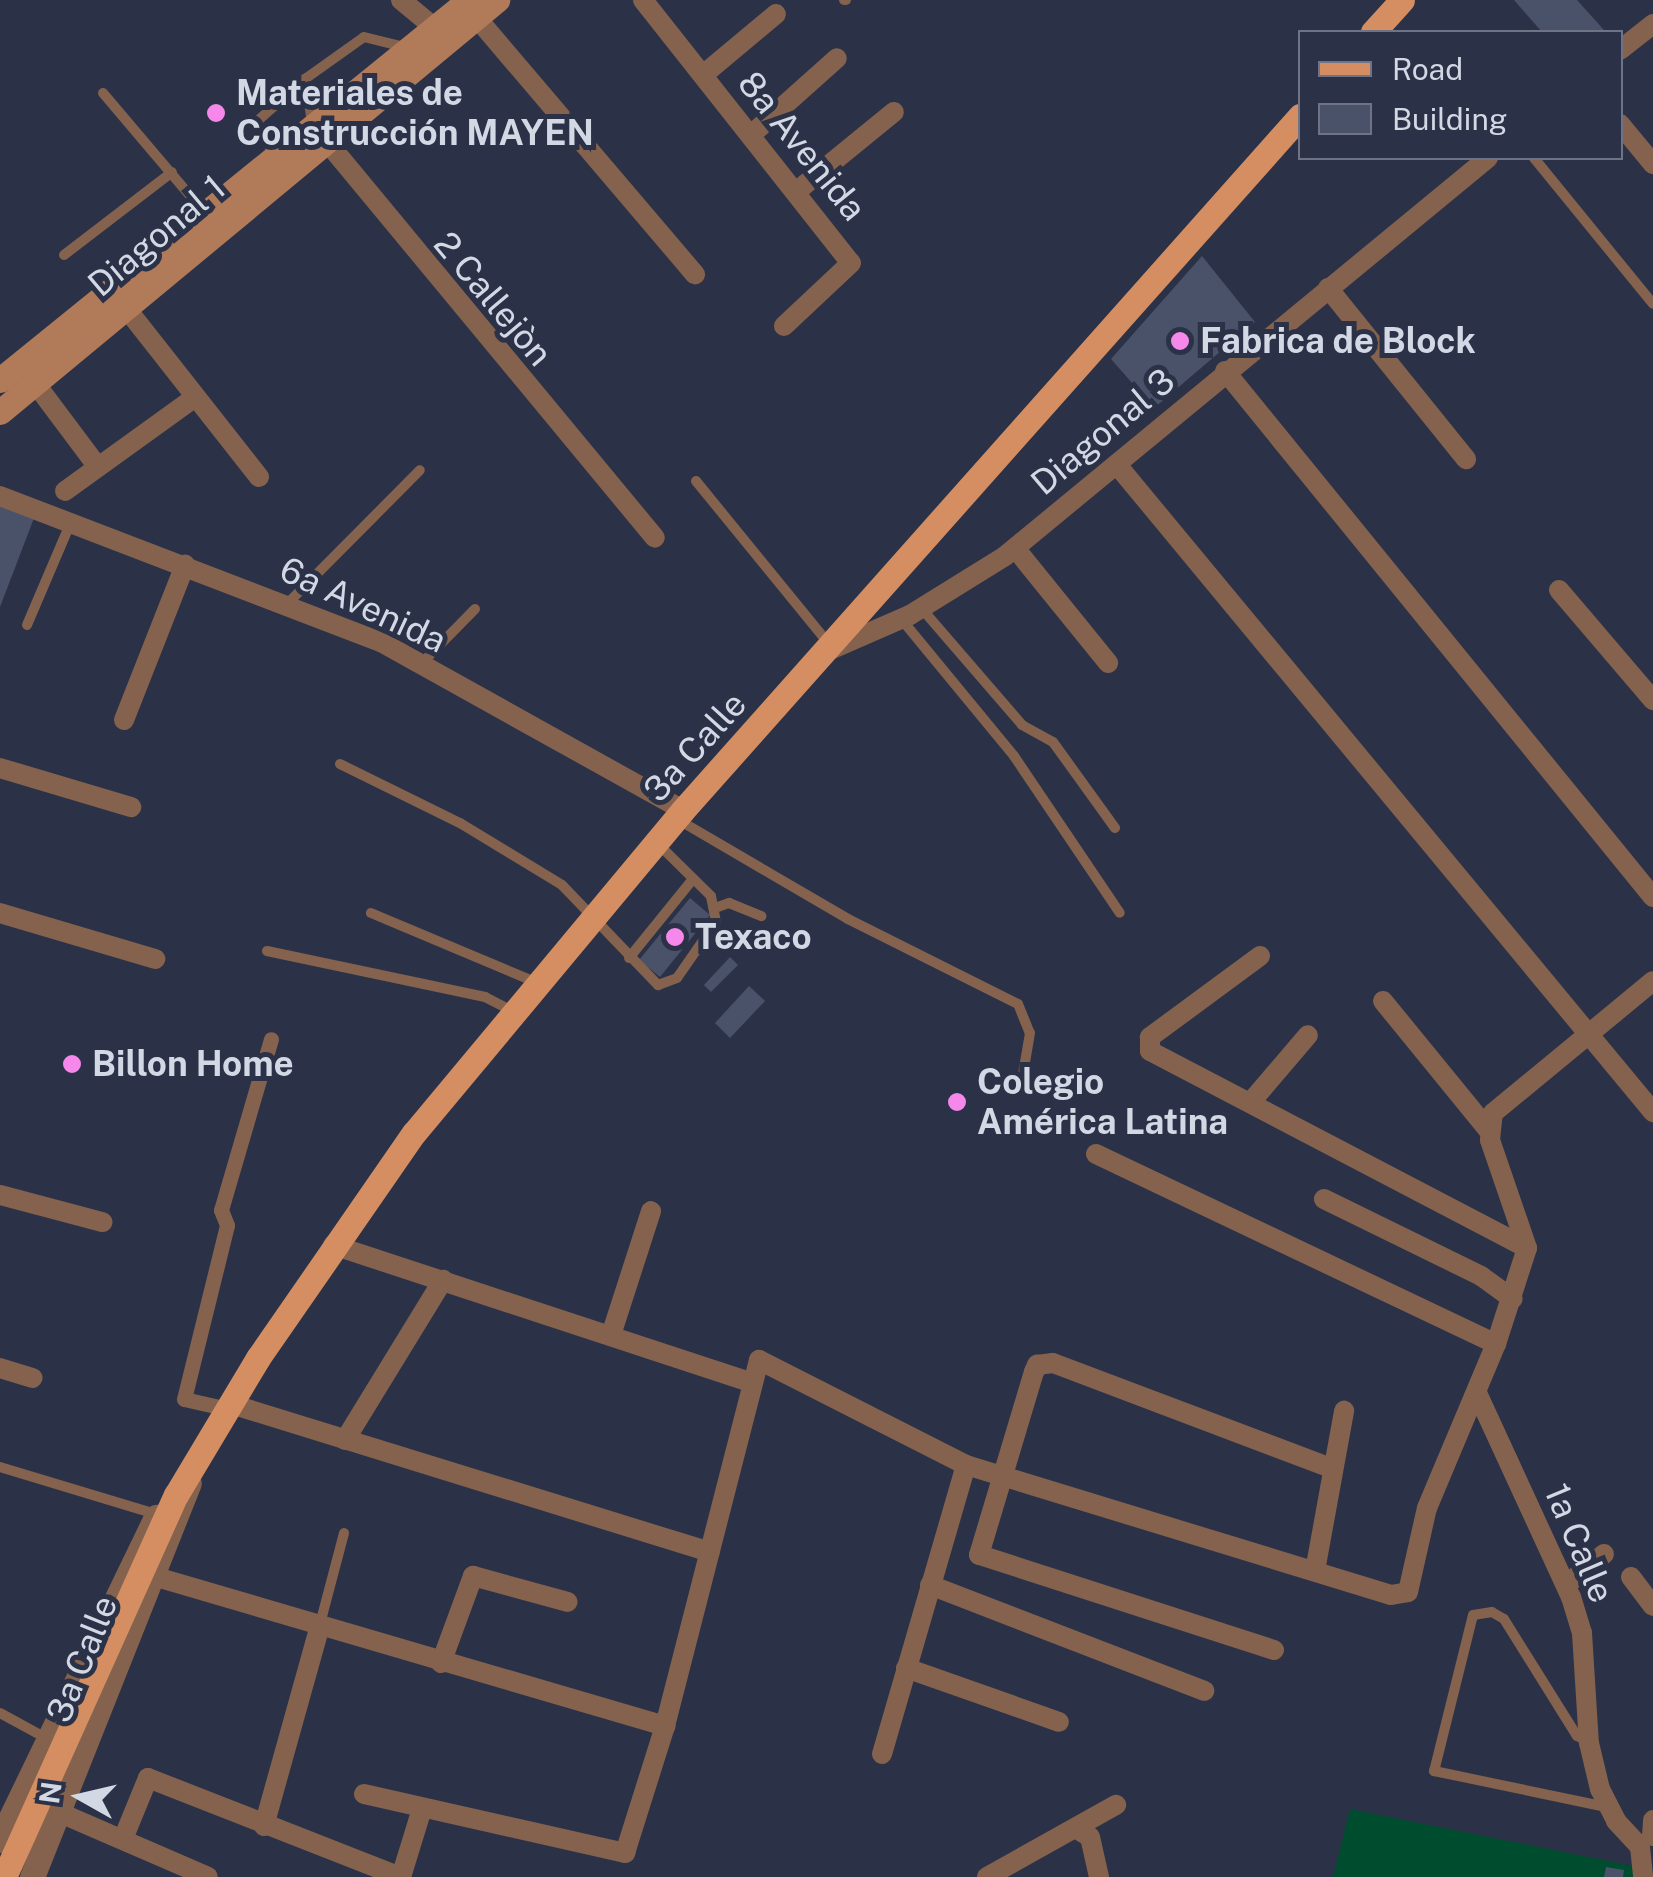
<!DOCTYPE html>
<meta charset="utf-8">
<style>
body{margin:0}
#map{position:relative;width:1653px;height:1877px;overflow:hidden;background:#2b3247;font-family:"Public Sans",sans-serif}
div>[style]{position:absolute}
.green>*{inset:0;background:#004c2e}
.building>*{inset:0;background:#4a5269}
.service>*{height:10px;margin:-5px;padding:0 5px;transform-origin:5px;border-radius:5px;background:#84624d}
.pedestrian>*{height:15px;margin:-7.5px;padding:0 7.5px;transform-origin:7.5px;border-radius:7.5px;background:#84624d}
.minor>*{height:20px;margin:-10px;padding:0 10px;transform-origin:10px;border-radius:10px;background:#84624d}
.tertiary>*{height:25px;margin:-12.5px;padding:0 12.5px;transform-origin:12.5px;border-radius:12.5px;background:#84624d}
.secondary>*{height:25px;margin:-12.5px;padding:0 12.5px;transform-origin:12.5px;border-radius:12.5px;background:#b17b59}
.primary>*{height:25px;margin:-12.5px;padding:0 12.5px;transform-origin:12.5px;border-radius:12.5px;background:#d48e62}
.dots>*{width:28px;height:28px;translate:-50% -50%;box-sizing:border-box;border:5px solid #2b3247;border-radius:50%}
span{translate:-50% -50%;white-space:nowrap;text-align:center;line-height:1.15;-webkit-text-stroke:10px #2b3247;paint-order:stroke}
.poi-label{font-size:35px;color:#d3d8e5;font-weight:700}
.left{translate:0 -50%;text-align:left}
.street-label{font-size:35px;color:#d3d8e5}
.legend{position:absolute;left:1298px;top:30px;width:325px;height:130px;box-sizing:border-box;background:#2b3247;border:2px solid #6e7486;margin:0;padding:12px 18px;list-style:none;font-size:30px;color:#d3d8e5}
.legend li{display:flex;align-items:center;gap:20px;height:50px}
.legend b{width:50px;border:2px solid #6e7486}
.north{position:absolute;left:30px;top:1747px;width:100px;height:100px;-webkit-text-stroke:8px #2b3247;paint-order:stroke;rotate:278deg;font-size:28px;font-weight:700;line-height:40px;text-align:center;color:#d3d8e5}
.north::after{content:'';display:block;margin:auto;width:35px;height:45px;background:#d3d8e5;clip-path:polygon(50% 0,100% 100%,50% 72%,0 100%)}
</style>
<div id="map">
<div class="green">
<i style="clip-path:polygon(1350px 1809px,1653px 1870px,1651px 1877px,1333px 1877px)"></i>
</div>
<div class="building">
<i style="clip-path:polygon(1514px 0,1577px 0,1604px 30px,1542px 32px)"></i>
<i style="clip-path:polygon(1202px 256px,1255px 322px,1154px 408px,1111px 359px)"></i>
<i style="clip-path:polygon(0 506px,34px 518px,0 607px)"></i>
<i style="clip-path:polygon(690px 898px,710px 915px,660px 977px,639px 960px)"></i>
<i style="clip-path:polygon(730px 957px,738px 965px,711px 992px,704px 985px)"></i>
<i style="clip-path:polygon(749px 986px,765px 1001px,730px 1038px,715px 1023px)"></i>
<i style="clip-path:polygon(1606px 1867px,1624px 1870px,1623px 1877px,1604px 1877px)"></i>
</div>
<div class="service">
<i style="left:844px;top:0;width:2px"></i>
<i style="left:103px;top:93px;width:156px;rotate:49.7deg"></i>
<i style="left:312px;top:122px;width:44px;rotate:-99.2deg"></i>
<i style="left:305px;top:79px;width:72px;rotate:-35.4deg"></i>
<i style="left:364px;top:37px;width:41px;rotate:14deg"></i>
<i style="left:276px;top:156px;width:39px;rotate:-125deg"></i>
<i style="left:254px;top:124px;width:68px;rotate:-41.4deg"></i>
<i style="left:1534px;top:158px;width:188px;rotate:50.8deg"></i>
<i style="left:64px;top:255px;width:136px;rotate:-37.5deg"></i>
<i style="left:696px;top:481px;width:209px;rotate:50.8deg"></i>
<i style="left:288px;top:603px;width:187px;rotate:-45.2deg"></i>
<i style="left:922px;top:609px;width:153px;rotate:49.2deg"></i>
<i style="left:1022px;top:725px;width:35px;rotate:29deg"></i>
<i style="left:1053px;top:742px;width:106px;rotate:54.2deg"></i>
<i style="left:902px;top:620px;width:176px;rotate:50.5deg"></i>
<i style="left:1014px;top:756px;width:189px;rotate:56deg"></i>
<i style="left:27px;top:625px;width:112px;rotate:-66.9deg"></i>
<i style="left:421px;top:664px;width:77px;rotate:-45.5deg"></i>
<i style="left:340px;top:764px;width:134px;rotate:26.2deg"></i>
<i style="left:460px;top:823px;width:119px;rotate:31.3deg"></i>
<i style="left:562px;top:885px;width:139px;rotate:46.2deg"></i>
<i style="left:658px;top:985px;width:20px;rotate:-20deg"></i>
<i style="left:677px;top:978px;width:68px;rotate:-55.1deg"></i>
<i style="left:716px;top:922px;width:26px;rotate:-101deg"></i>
<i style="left:711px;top:896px;width:76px;rotate:-135.5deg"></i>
<i style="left:677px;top:819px;width:198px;rotate:30.3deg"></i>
<i style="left:848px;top:919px;width:190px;rotate:26.6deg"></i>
<i style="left:1018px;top:1004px;width:31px;rotate:68deg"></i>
<i style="left:1030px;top:1033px;width:42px;rotate:99.7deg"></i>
<i style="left:715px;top:908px;width:15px;rotate:-20deg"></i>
<i style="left:729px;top:903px;width:35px;rotate:22deg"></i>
<i style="left:371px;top:913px;width:178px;rotate:22.8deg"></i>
<i style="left:267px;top:951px;width:223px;rotate:11.9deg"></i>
<i style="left:485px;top:997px;width:30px;rotate:27deg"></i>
<i style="left:629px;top:958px;width:102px;rotate:-51deg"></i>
<i style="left:0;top:1467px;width:163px;rotate:16.8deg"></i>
<i style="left:320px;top:1624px;width:94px;rotate:-75.2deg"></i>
<i style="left:0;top:1713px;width:52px;rotate:28.5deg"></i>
<i style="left:1588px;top:1742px;width:13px;rotate:-151deg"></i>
<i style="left:1577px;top:1736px;width:138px;rotate:-122deg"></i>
<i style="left:1504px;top:1619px;width:14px;rotate:-150deg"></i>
<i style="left:1492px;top:1612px;width:19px;rotate:171deg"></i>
<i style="left:1473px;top:1615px;width:161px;rotate:104deg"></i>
<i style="left:1434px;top:1771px;width:176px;rotate:11.8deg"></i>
</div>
<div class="pedestrian">
<i style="left:228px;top:1409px;width:45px;rotate:-167.2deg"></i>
<i style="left:184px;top:1399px;width:179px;rotate:-76.1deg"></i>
<i style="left:227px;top:1225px;width:16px;rotate:-112deg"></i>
<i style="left:221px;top:1210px;width:178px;rotate:-73.7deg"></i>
</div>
<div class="minor">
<i style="left:401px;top:0;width:44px;rotate:39.5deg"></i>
<i style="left:643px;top:0;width:335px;rotate:51.7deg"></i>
<i style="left:851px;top:263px;width:92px;rotate:136.8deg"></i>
<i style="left:476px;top:17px;width:338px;rotate:49.6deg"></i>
<i style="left:1620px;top:50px;width:42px;rotate:-38.2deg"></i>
<i style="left:703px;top:75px;width:95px;rotate:-39.9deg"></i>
<i style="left:1620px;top:124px;width:52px;rotate:50.5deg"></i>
<i style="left:318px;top:131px;width:528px;rotate:50.37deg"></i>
<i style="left:751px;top:135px;width:115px;rotate:-41.8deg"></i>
<i style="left:797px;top:191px;width:125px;rotate:-39.2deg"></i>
<i style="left:1328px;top:288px;width:220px;rotate:51.1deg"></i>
<i style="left:126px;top:308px;width:215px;rotate:51.8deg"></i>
<i style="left:1225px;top:371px;width:678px;rotate:50.87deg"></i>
<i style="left:35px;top:383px;width:104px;rotate:53.2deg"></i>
<i style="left:1118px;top:466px;width:839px;rotate:50.37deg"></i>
<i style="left:65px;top:491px;width:159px;rotate:-35.8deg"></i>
<i style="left:0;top:496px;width:408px;rotate:21deg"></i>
<i style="left:381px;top:642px;width:346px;rotate:29.1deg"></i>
<i style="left:1015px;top:548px;width:148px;rotate:51deg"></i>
<i style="left:1559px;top:590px;width:145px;rotate:49.5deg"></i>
<i style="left:832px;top:649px;width:85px;rotate:-23.6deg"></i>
<i style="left:910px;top:615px;width:112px;rotate:-31.8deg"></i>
<i style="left:1005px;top:556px;width:626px;rotate:-39.49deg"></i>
<i style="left:124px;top:720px;width:167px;rotate:-68.5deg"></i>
<i style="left:0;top:768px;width:137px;rotate:16.6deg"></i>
<i style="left:0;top:913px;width:162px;rotate:16.5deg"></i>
<i style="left:1260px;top:956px;width:137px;rotate:143.6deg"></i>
<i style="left:1150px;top:1037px;width:14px;rotate:90deg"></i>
<i style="left:1150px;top:1051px;width:425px;rotate:27.6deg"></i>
<i style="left:1383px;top:1001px;width:168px;rotate:50.8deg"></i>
<i style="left:1250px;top:1103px;width:89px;rotate:-49.5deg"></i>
<i style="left:1096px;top:1154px;width:443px;rotate:25.4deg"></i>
<i style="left:0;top:1195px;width:106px;rotate:14.8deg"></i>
<i style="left:1324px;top:1199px;width:175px;rotate:26.1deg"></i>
<i style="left:1481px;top:1276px;width:39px;rotate:36deg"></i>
<i style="left:333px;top:1245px;width:438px;rotate:18.2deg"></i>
<i style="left:1527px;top:1248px;width:114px;rotate:-108.9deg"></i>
<i style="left:1490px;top:1140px;width:27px;rotate:-84deg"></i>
<i style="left:1493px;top:1113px;width:207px;rotate:-39.5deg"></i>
<i style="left:612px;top:1332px;width:127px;rotate:-72.1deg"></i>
<i style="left:0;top:1368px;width:34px;rotate:17deg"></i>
<i style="left:1477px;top:1393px;width:225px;rotate:65.3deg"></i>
<i style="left:1571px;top:1597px;width:38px;rotate:73deg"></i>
<i style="left:1582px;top:1633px;width:110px;rotate:86.4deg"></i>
<i style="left:1589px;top:1743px;width:47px;rotate:76.6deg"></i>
<i style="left:1600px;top:1789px;width:36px;rotate:63deg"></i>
<i style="left:1616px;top:1821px;width:35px;rotate:47deg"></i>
<i style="left:1640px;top:1847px;width:30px;rotate:84deg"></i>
<i style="left:231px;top:1404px;width:501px;rotate:17.17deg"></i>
<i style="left:345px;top:1440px;width:188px;rotate:-58.5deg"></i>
<i style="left:1315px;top:1571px;width:163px;rotate:-79.7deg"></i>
<i style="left:153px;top:1576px;width:534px;rotate:16.33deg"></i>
<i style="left:1631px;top:1577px;width:36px;rotate:53deg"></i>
<i style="left:930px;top:1585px;width:294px;rotate:21.1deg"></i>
<i style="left:1566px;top:1585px;width:49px;rotate:-39.2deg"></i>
<i style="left:1274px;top:1650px;width:310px;rotate:-162.1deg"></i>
<i style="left:979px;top:1555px;width:191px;rotate:-73.3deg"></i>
<i style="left:1034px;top:1372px;width:8px;rotate:-67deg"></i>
<i style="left:1037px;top:1365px;width:16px;rotate:-7deg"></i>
<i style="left:1053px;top:1363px;width:299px;rotate:20.7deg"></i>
<i style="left:441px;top:1663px;width:93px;rotate:-69.8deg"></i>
<i style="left:473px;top:1576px;width:98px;rotate:15.3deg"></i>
<i style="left:906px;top:1668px;width:162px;rotate:19.4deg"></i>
<i style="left:882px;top:1754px;width:301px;rotate:-73.8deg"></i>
<i style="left:364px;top:1794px;width:268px;rotate:12.7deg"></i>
<i style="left:625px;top:1853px;width:133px;rotate:-72.5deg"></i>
<i style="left:665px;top:1726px;width:378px;rotate:-75.6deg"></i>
<i style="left:759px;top:1360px;width:232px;rotate:26.9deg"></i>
<i style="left:966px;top:1465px;width:444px;rotate:17deg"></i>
<i style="left:1391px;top:1595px;width:17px;rotate:-10deg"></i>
<i style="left:1408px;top:1592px;width:86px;rotate:-77.3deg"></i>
<i style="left:1427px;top:1508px;width:178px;rotate:-67.2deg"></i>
<i style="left:1496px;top:1344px;width:101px;rotate:-72.1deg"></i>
<i style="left:58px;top:1812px;width:163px;rotate:23.4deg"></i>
<i style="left:264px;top:1826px;width:209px;rotate:-74.4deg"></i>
<i style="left:1077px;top:1829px;width:15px;rotate:32deg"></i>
<i style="left:1090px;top:1837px;width:41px;rotate:77.3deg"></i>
<i style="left:1652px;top:1836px;width:16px;rotate:-86deg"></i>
<i style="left:123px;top:1839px;width:66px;rotate:-67.7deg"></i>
<i style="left:148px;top:1778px;width:272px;rotate:21.4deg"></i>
<i style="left:401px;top:1877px;width:68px;rotate:-72.9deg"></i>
<i style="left:987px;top:1877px;width:148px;rotate:-29.2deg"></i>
</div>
<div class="tertiary">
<i style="left:0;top:1840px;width:359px;rotate:-64.2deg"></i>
<i style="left:32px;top:1877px;width:424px;rotate:-68.3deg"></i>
</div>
<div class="secondary">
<i style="left:0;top:380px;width:604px;rotate:-39.02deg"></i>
<i style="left:0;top:412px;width:646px;rotate:-39.66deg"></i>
</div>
<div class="primary">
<i style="left:1373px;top:32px;width:43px;rotate:-47.8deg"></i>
<i style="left:4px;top:1877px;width:419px;rotate:-65.8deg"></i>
<i style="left:176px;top:1495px;width:160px;rotate:-59.1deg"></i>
<i style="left:258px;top:1358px;width:274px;rotate:-55.3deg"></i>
<i style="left:414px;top:1133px;width:420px;rotate:-50.2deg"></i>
<i style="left:683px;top:810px;width:929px;rotate:-48.36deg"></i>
</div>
<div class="dots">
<i style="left:216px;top:113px;background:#f788eb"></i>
<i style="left:1180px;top:341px;background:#f788eb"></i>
<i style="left:675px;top:937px;background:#f788eb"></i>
<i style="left:72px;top:1064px;background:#f788eb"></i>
<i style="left:957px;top:1102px;background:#f788eb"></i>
</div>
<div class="poi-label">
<span class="left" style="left:236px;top:113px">Materiales de<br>Construcción MAYEN</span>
<span class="left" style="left:1200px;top:341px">Fabrica de Block</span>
<span class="left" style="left:695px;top:937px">Texaco</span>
<span class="left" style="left:92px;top:1064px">Billon Home</span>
<span class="left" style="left:977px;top:1102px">Colegio<br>América Latina</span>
</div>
<div class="street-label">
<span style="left:802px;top:146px;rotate:51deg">8a Avenida</span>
<span style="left:157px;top:236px;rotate:-40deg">Diagonal 1</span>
<span style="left:493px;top:299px;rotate:50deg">2 Callejòn</span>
<span style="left:1103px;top:432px;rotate:-40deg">Diagonal 3</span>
<span style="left:363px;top:605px;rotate:25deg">6a Avenida</span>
<span style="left:695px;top:747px;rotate:-48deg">3a Calle</span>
<span style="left:1579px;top:1543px;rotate:67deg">1a Calle</span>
<span style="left:82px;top:1659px;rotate:-68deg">3a Calle</span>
</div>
<ul class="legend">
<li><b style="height:12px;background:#d48e62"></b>Road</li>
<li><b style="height:28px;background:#4a5269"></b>Building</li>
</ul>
<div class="north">N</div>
</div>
